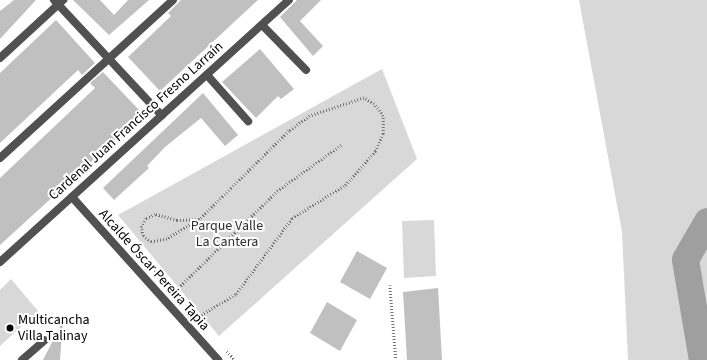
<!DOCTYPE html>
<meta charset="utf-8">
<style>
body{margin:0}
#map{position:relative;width:707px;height:360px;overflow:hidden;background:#fff;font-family:"Source Sans 3",sans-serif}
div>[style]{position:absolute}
.green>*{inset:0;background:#d8d8d8}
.river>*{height:27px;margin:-13.5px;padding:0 13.5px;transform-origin:13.5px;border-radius:13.5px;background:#9f9f9f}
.building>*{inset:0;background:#c0c0c0}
.path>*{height:2.5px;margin-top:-1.25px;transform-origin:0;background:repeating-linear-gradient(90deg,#737373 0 1px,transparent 0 3px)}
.street>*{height:8px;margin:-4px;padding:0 4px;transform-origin:4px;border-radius:4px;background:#515151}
.dots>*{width:11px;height:11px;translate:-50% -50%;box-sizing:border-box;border:2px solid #fff;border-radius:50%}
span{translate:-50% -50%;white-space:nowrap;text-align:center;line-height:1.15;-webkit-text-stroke:4px #fff;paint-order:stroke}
.street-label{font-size:14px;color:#000}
.park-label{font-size:14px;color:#2f2f2f}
.poi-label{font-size:14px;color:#000}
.left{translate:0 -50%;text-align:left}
</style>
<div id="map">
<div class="green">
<i style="clip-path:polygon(579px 0,707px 0,707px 360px,628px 360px,622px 232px)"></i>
<i style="clip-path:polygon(382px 69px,417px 159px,219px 336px,118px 215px)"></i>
<i style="clip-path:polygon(434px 220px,436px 276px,404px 278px,402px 221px)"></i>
<i style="clip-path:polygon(11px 279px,38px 311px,0 346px,0 290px)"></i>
</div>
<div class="river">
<i style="left:702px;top:360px;width:102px;rotate:-99.6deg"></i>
<i style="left:685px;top:259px;width:44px;rotate:-59.9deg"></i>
</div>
<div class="building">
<i style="clip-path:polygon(14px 0,36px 0,0 39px,0 11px)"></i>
<i style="clip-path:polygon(73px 0,100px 0,114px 15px,128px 0,149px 0,109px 35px)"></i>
<i style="clip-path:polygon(181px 0,258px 0,160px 91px,128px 57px,171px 16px,168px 13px)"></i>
<i style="clip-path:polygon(297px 0,321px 0,300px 21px,323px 46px,313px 56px,280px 17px)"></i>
<i style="clip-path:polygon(56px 20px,95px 63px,82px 75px,78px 70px,0 143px,0 73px)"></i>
<i style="clip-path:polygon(260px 49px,294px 89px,281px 99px,278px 96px,256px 118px,222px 82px)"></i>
<i style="clip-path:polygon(103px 72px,140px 111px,134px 117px,137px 120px,0 245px,0 178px,95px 88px,90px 83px)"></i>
<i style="clip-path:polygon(203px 93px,238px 135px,225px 146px,201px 118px,165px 147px,147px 166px,149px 168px,114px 200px,103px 188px)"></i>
<i style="clip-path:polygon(357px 251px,387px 268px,370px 299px,340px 282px)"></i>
<i style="clip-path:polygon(438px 288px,442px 360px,407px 360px,403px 292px)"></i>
<i style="clip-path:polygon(327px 302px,357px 320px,340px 351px,310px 333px)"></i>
<i style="clip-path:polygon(63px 321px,60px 360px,43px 360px)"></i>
</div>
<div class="path">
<i style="left:145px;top:259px;width:59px;rotate:48.4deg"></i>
<i style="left:390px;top:285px;width:75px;rotate:85.4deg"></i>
<i style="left:172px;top:294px;width:147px;rotate:-44.4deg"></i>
<i style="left:277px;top:191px;width:79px;rotate:-35.7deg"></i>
<i style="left:196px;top:318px;width:47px;rotate:-31deg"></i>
<i style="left:236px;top:294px;width:94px;rotate:-53.6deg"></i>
<i style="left:292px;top:218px;width:62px;rotate:-31.9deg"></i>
<i style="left:345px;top:185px;width:18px;rotate:-47deg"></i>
<i style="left:357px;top:172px;width:28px;rotate:-49deg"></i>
<i style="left:375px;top:151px;width:19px;rotate:-65deg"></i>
<i style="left:383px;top:134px;width:18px;rotate:-90deg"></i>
<i style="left:383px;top:116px;width:15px;rotate:-127deg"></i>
<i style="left:374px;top:104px;width:12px;rotate:-149deg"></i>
<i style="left:364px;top:98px;width:57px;rotate:161.6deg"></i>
<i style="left:310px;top:116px;width:26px;rotate:144deg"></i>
<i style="left:289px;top:131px;width:125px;rotate:135.3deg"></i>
<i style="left:200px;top:219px;width:39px;rotate:149deg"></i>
<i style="left:167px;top:239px;width:16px;rotate:169deg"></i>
<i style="left:151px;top:242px;width:10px;rotate:-143deg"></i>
<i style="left:143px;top:236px;width:9px;rotate:-103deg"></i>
<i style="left:141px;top:227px;width:10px;rotate:-61deg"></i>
<i style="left:146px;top:218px;width:11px;rotate:-22deg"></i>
<i style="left:156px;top:214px;width:22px;rotate:16deg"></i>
<i style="left:177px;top:220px;width:23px;rotate:-2deg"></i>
<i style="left:227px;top:351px;width:12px;rotate:48deg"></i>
</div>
<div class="street">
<i style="left:54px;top:0;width:158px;rotate:47deg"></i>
<i style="left:262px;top:25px;width:63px;rotate:45.6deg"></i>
<i style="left:0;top:58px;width:86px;rotate:-42.6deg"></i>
<i style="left:207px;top:75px;width:62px;rotate:48.3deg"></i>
<i style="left:0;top:158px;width:234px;rotate:-42.4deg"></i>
<i style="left:72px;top:197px;width:219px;rotate:48.1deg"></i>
<i style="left:0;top:262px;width:390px;rotate:-42.2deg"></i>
<i style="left:22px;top:360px;width:30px;rotate:-41deg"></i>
</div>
<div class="dots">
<i style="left:10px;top:328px;background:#000"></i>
</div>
<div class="street-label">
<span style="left:136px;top:121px;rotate:-42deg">Cardenal Juan Francisco Fresno Larraín</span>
<span style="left:154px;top:270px;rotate:48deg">Alcalde Óscar Pereira Tapia</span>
</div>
<div class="park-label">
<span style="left:227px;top:234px">Parque Valle<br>La Cantera</span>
</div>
<div class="poi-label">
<span class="left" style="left:18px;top:328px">Multicancha<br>Villa Talinay</span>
</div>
</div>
